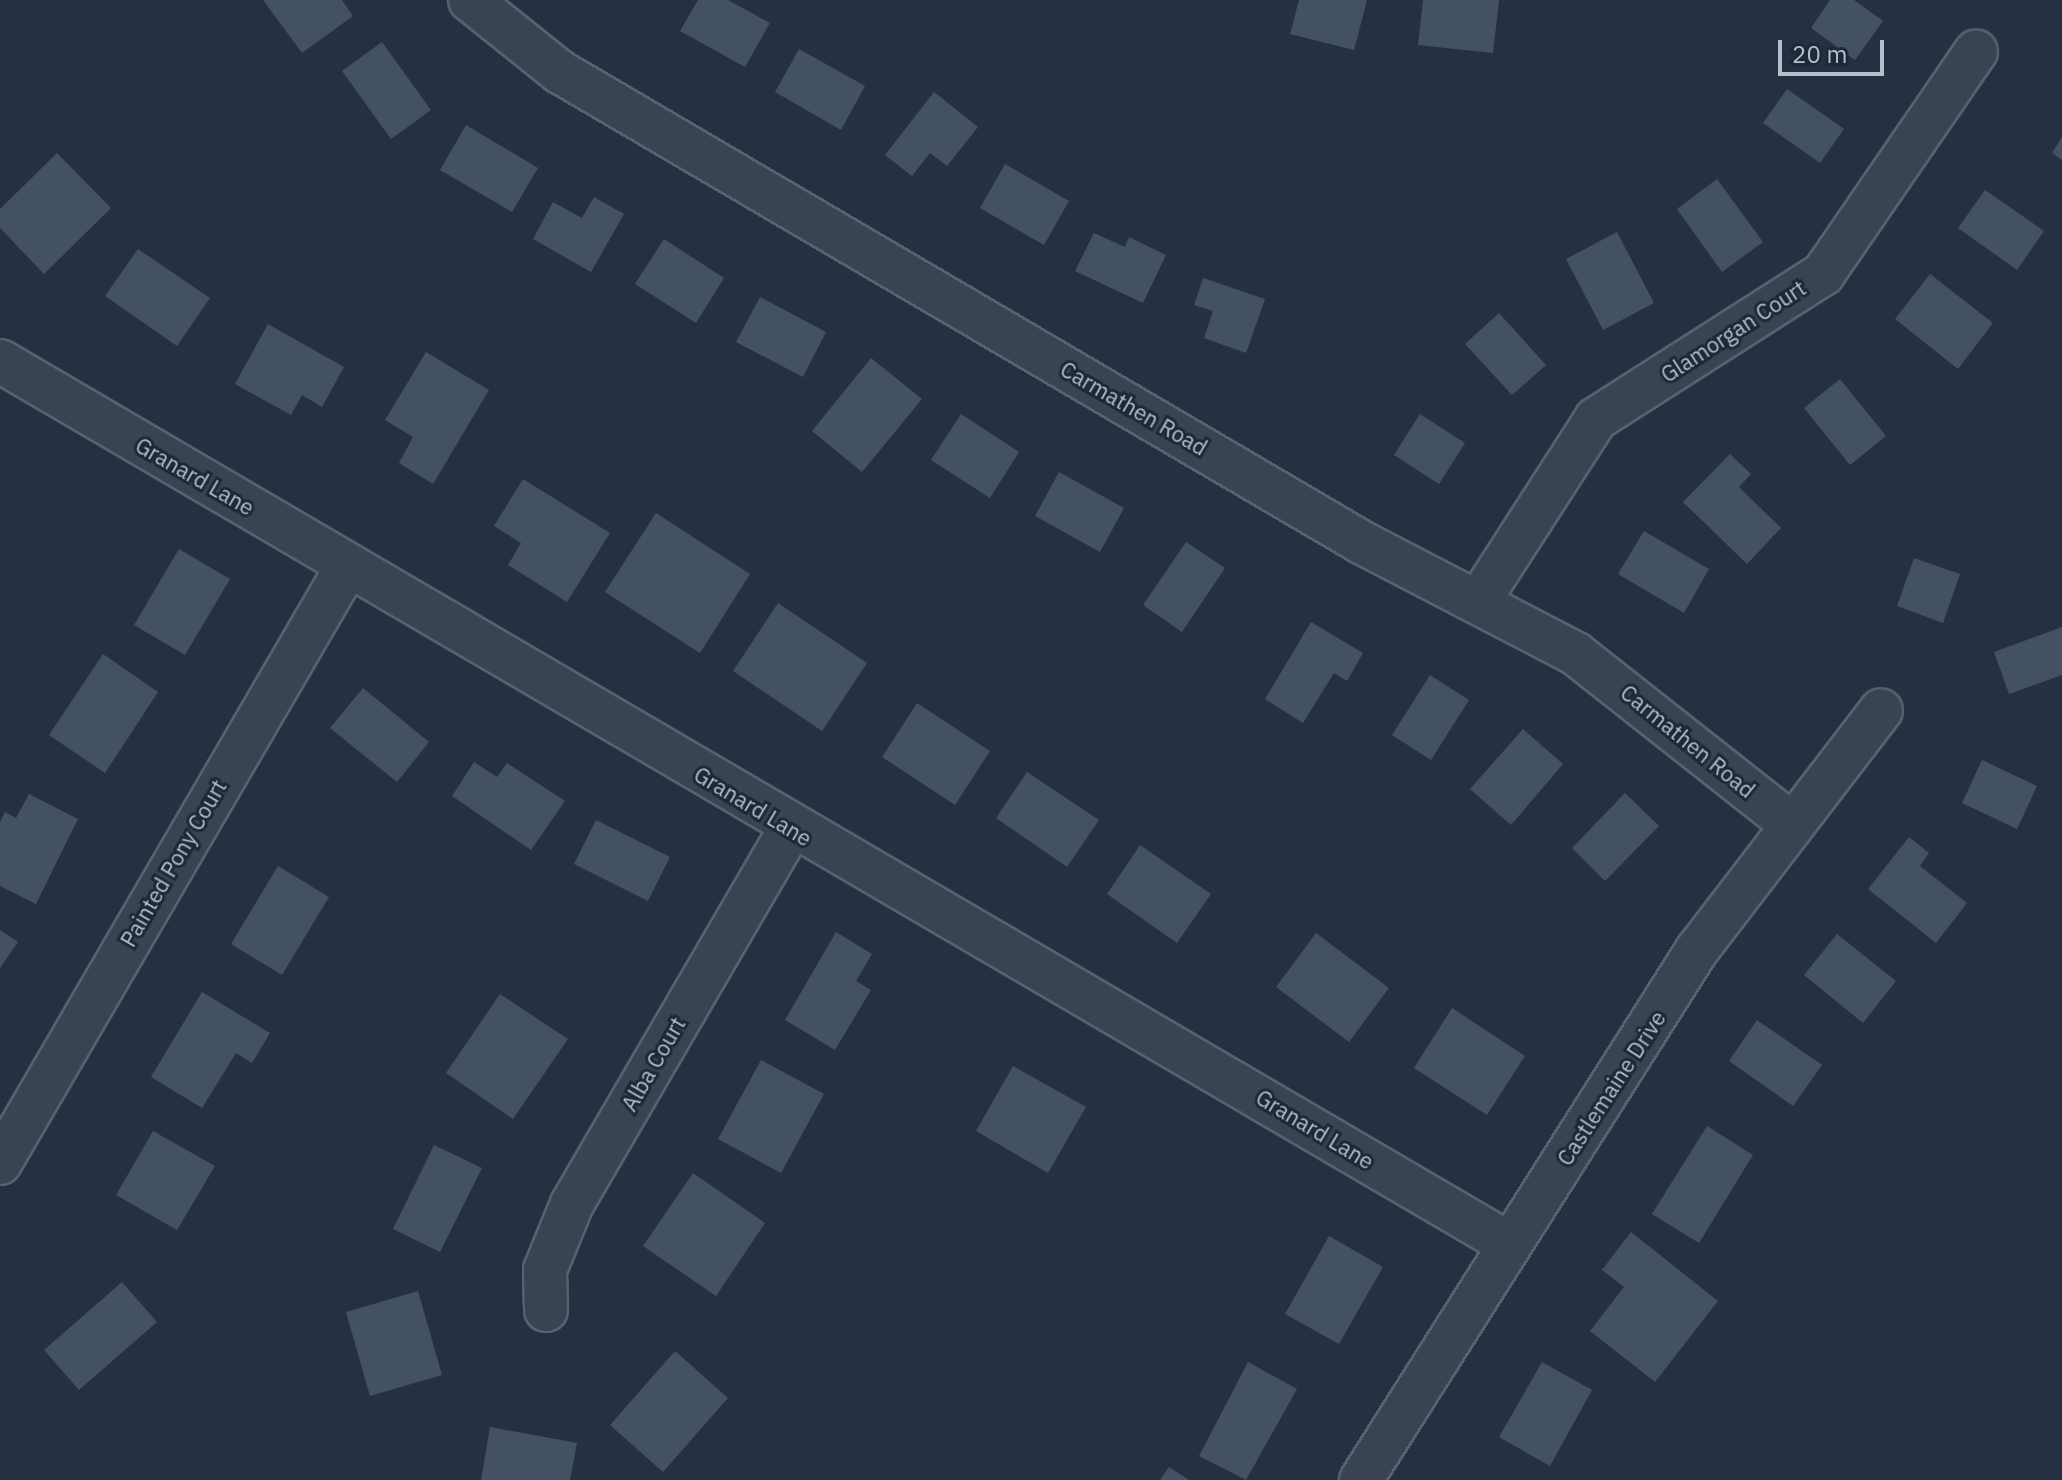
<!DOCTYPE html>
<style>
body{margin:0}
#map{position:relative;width:2062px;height:1480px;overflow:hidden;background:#253143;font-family:"IBM Plex Sans",sans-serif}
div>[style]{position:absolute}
.building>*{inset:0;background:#445165}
.roads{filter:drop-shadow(2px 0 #576170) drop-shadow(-2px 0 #576170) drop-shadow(0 2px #576170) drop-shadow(0 -2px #576170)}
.minor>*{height:42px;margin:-21px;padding:0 21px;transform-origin:21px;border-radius:21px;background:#394352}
span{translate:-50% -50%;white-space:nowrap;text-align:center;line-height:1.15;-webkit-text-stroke:6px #1e2838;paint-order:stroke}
.street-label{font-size:22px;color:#b6becc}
.scale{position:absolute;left:1778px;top:40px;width:106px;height:36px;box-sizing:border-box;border:4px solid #b6becc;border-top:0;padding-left:10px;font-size:24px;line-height:28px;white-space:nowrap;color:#b6becc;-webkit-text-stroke:6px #1e2838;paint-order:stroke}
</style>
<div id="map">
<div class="building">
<i style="clip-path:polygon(263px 0,342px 0,353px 16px,302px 53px)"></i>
<i style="clip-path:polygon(698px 0,728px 0,770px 23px,745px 67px,680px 31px)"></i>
<i style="clip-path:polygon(1299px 0,1367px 0,1354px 50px,1290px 34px)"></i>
<i style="clip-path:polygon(1423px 0,1499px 0,1493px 53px,1418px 45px)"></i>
<i style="clip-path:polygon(1830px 0,1854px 0,1883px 21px,1855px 60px,1811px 28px)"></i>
<i style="clip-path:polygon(382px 42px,431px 110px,391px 139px,342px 71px)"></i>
<i style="clip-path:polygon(799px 49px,865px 86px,841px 130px,775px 92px)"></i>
<i style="clip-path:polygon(1787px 89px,1844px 129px,1820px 163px,1763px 123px)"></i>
<i style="clip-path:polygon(934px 92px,978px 127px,947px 166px,930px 153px,912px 176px,885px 155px)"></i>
<i style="clip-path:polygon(466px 125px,538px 168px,512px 212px,440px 170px)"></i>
<i style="clip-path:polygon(2062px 137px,2062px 160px,2052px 153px)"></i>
<i style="clip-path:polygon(57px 153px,111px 208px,44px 274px,0 228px,0 209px)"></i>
<i style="clip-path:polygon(1005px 164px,1069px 201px,1044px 245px,980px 208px)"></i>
<i style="clip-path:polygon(1717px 179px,1763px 242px,1722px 272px,1677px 209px)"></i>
<i style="clip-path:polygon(1985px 190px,2044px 231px,2017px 270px,1958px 228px)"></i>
<i style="clip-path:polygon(594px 197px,624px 214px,591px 272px,533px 239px,553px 202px,582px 218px)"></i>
<i style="clip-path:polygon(1617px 232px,1654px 303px,1603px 330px,1566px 259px)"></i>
<i style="clip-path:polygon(1094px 233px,1125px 247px,1129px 237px,1166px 255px,1143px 303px,1075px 271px)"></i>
<i style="clip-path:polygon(664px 239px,724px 278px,696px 323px,635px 284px)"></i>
<i style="clip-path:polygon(138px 249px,210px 298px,177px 346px,105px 296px)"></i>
<i style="clip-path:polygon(1930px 274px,1993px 323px,1958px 369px,1895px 319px)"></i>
<i style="clip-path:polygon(1203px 278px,1265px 299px,1246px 353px,1204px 338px,1213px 311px,1194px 305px)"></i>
<i style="clip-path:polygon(760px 297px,826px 332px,803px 377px,736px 342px)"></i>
<i style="clip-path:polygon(1499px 313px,1546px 365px,1512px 395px,1465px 344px)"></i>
<i style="clip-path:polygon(268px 324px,344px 367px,322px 407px,302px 395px,291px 415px,235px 384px)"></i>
<i style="clip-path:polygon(426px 352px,489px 390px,433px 484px,399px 463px,413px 437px,385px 420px)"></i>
<i style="clip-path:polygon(871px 358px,922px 399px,862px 472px,812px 431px)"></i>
<i style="clip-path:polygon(1840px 379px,1886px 436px,1850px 465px,1804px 408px)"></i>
<i style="clip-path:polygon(961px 414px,1019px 452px,990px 498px,931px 460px)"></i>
<i style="clip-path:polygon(1420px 414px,1465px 443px,1439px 484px,1394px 455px)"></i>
<i style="clip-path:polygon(1730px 454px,1751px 474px,1739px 487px,1781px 528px,1747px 564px,1683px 502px)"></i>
<i style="clip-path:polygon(1059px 472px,1124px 508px,1100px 552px,1035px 516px)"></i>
<i style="clip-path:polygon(523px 479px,610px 533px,567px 602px,508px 565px,521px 543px,494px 526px)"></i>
<i style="clip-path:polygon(656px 513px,750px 574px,700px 653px,605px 592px)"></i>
<i style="clip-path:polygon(1644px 531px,1709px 569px,1684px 613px,1618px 574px)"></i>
<i style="clip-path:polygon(1186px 542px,1225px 568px,1182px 632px,1143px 605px)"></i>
<i style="clip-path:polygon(179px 549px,230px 579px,185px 655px,134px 625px)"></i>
<i style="clip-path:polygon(1914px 558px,1960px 574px,1943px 623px,1897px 606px)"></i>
<i style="clip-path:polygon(778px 603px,867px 663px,822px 731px,733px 671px)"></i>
<i style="clip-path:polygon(1311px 622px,1363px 653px,1347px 681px,1334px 673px,1303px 723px,1265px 699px)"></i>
<i style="clip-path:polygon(2062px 627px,2062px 675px,2009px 694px,1994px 652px)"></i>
<i style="clip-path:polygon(103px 654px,158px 692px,105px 773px,49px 735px)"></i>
<i style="clip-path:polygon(1430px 675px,1469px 700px,1431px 760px,1392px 735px)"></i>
<i style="clip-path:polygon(363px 688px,429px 742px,397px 782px,330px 728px)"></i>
<i style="clip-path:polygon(917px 703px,990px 751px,955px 805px,882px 757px)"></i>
<i style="clip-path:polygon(1523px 729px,1563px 764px,1511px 825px,1470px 789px)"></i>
<i style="clip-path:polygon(1982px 760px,2037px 786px,2017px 829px,1962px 803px)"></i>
<i style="clip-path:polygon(474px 762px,497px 777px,507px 763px,565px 801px,531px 850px,452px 796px)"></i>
<i style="clip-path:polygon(1027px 772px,1099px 820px,1067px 867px,996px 818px)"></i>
<i style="clip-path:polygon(1625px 793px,1659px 826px,1605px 881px,1572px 848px)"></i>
<i style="clip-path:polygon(29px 794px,78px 819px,36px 904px,0 886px,0 822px,5px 812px,16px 818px)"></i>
<i style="clip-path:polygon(596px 820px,670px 857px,648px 901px,574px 864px)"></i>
<i style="clip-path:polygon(1909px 837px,1929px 853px,1920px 866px,1967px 903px,1936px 943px,1868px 889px)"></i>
<i style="clip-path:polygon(1140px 845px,1211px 894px,1177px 943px,1107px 894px)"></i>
<i style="clip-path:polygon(278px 866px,329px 897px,282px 975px,231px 944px)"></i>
<i style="clip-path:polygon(0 930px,18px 942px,0 968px)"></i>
<i style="clip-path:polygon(836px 932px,872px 954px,856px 981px,871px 990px,835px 1050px,785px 1020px)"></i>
<i style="clip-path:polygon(1316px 933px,1389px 988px,1349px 1042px,1276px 987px)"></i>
<i style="clip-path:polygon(1837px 934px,1896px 981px,1863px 1023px,1804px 975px)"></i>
<i style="clip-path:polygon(202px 992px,270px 1033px,252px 1063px,236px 1053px,202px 1108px,151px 1077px)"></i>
<i style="clip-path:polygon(500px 994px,568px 1039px,513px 1119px,446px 1073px)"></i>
<i style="clip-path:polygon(1452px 1008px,1525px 1056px,1487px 1115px,1414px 1068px)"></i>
<i style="clip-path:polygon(1757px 1020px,1822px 1065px,1793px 1106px,1729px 1061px)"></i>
<i style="clip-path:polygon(761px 1060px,824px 1094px,781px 1173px,718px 1139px)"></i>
<i style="clip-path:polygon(1013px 1066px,1086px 1107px,1048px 1173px,976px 1131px)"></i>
<i style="clip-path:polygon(1707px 1126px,1753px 1155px,1699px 1243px,1652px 1214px)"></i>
<i style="clip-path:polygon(153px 1131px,215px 1166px,177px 1230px,116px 1195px)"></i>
<i style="clip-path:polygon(434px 1145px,482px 1168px,440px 1252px,393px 1229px)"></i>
<i style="clip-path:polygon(693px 1173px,765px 1223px,716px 1296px,643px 1246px)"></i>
<i style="clip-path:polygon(1631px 1232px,1718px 1301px,1655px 1382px,1590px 1331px,1624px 1287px,1602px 1270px)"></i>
<i style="clip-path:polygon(1329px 1236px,1383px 1267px,1339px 1344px,1285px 1314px)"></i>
<i style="clip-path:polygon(122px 1282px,157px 1322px,79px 1390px,44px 1350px)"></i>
<i style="clip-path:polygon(418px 1291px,442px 1375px,370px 1396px,346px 1312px)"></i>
<i style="clip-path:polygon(675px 1351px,728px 1398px,663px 1472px,610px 1425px)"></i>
<i style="clip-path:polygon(1248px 1362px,1297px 1389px,1246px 1480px,1199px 1456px)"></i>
<i style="clip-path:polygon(1542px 1362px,1592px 1390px,1550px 1466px,1499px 1437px)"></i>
<i style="clip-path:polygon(490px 1427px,577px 1443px,570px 1480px,481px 1480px)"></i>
<i style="clip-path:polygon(1169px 1467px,1189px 1480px,1160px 1480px)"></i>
</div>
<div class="roads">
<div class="minor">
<i style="left:470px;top:0;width:115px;rotate:38.7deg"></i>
<i style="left:560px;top:72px;width:929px;rotate:30.4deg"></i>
<i style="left:1361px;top:542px;width:242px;rotate:27.5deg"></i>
<i style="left:1576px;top:654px;width:274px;rotate:38.3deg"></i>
<i style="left:0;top:361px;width:1748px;rotate:30.33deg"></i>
<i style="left:1480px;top:599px;width:214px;rotate:-57.2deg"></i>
<i style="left:1596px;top:419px;width:269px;rotate:-32.6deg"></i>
<i style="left:1823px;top:274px;width:270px;rotate:-55.5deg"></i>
<i style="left:0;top:1163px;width:692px;rotate:-59.8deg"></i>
<i style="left:546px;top:1310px;width:40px;rotate:-91.4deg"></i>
<i style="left:545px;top:1270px;width:71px;rotate:-67.8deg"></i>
<i style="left:572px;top:1204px;width:434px;rotate:-59.8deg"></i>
<i style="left:1361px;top:1480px;width:628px;rotate:-57.63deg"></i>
<i style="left:1697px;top:950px;width:302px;rotate:-52.5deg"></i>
</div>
</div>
<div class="street-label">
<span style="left:1733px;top:331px;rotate:-33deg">Glamorgan Court</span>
<span style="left:1134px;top:408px;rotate:30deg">Carmathen Road</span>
<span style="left:195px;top:476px;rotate:30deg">Granard Lane</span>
<span style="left:1688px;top:741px;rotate:39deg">Carmathen Road</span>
<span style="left:753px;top:806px;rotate:31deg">Granard Lane</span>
<span style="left:173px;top:863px;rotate:-60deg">Painted Pony Court</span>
<span style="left:653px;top:1064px;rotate:-60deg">Alba Court</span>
<span style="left:1611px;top:1088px;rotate:-57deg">Castlemaine Drive</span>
<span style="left:1315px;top:1129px;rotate:31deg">Granard Lane</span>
</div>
<div class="scale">20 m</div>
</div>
